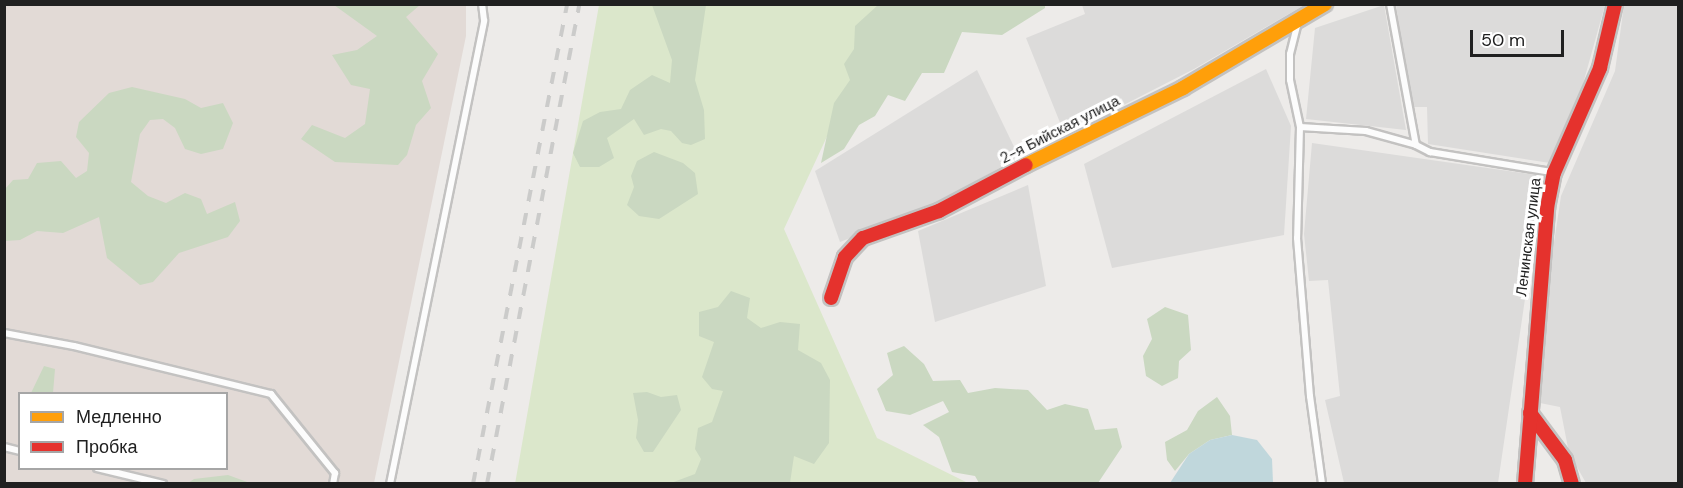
<!DOCTYPE html>
<meta charset="utf-8">
<style>
body{margin:0}
#map{position:relative;width:1683px;height:488px;overflow:hidden;background:#edebe9;font-family:"DM Sans",sans-serif}
div>[style]{position:absolute}
.residential>*{inset:0;background:#dcdbda}
.military>*{inset:0;background:#e2dad6}
.grass>*{inset:0;background:#dbe7cb}
.forest>*{inset:0;background:#cad8c1}
.water>*{inset:0;background:#c0d7dc}
.roads{filter:drop-shadow(2px 0 #c3c2c1) drop-shadow(-2px 0 #c3c2c1) drop-shadow(0 2px #c3c2c1) drop-shadow(0 -2px #c3c2c1)}
.lane>*{height:6px;margin:-3px;padding:0 3px;transform-origin:3px;border-radius:3px;background:#fcfcfc}
.slow>*{height:14px;margin:-7px;padding:0 7px;transform-origin:7px;border-radius:7px;background:#ff9f0a}
.jam>*{height:14px;margin:-7px;padding:0 7px;transform-origin:7px;border-radius:7px;background:#e5322d}
.rail>*{height:4px;margin-top:-2px;transform-origin:0;background:repeating-linear-gradient(90deg,#cbcbca 0 12px,transparent 0 24px)}
span{translate:-50% -50%;white-space:nowrap;text-align:center;line-height:1.15;-webkit-text-stroke:6px #fff;paint-order:stroke}
.street-label{font-size:15px;color:#202020}
.frame{position:absolute;inset:0;border:6px solid #202020;pointer-events:none}
.legend{position:absolute;left:18px;top:392px;width:210px;height:78px;box-sizing:border-box;background:#fff;border:2px solid #a6a6a6;margin:0;padding:8px 10px;list-style:none;font-size:18px;color:#202020}
.legend li{display:flex;align-items:center;gap:12px;height:30px}
.legend b{width:30px;border:2px solid #a6a6a6}
.scale{position:absolute;left:1470px;top:30px;width:94px;height:27px;box-sizing:border-box;border:3px solid #202020;border-top:0;padding-left:8px;font-size:18px;line-height:21px;white-space:nowrap;color:#202020;-webkit-text-stroke:4px #fff;paint-order:stroke}
</style>
<div id="map">
<div class="residential">
<i style="clip-path:polygon(1082px 5px,1304px 5px,1194px 69px,1065px 135px,1026px 38px,1085px 14px)"></i>
<i style="clip-path:polygon(1384px 5px,1406px 130px,1306px 119px,1315px 28px)"></i>
<i style="clip-path:polygon(1396px 5px,1605px 5px,1581px 91px,1550px 163px,1428px 144px,1427px 107px,1411px 107px)"></i>
<i style="clip-path:polygon(1624px 5px,1678px 5px,1678px 483px,1586px 483px,1569px 453px,1560px 407px,1540px 403px,1544px 309px,1561px 196px,1615px 71px)"></i>
<i style="clip-path:polygon(1266px 69px,1291px 126px,1284px 235px,1112px 268px,1084px 164px)"></i>
<i style="clip-path:polygon(977px 70px,1019px 157px,931px 206px,840px 242px,815px 171px)"></i>
<i style="clip-path:polygon(1312px 143px,1543px 176px,1498px 483px,1344px 483px,1325px 400px,1340px 396px,1328px 280px,1309px 281px,1304px 234px)"></i>
<i style="clip-path:polygon(1028px 185px,1046px 286px,935px 322px,918px 231px)"></i>
</div>
<div class="military">
<i style="clip-path:polygon(evenodd,4px 5px,466px 5px,466px 36px,374px 483px,5px 483px,4px 5px,20px 394px,226px 394px,226px 468px,20px 468px,20px 394px)"></i>
</div>
<div class="grass">
<i style="clip-path:polygon(599px 5px,998px 5px,850px 87px,784px 229px,877px 438px,968px 483px,515px 484px)"></i>
</div>
<div class="forest">
<i style="clip-path:polygon(334px 5px,420px 5px,406px 17px,438px 54px,422px 81px,431px 108px,416px 125px,407px 155px,398px 165px,335px 162px,301px 139px,312px 125px,345px 138px,365px 124px,370px 89px,351px 85px,332px 55px,357px 50px,377px 36px)"></i>
<i style="clip-path:polygon(652px 5px,706px 5px,695px 80px,704px 110px,705px 139px,691px 145px,682px 143px,671px 131px,661px 129px,644px 135px,634px 119px,607px 138px,614px 158px,599px 167px,580px 167px,573px 153px,583px 121px,600px 112px,621px 109px,630px 90px,652px 75px,670px 83px,672px 60px)"></i>
<i style="clip-path:polygon(878px 5px,1045px 4px,1045px 8px,1002px 35px,962px 32px,944px 73px,922px 73px,905px 101px,888px 95px,875px 116px,859px 125px,844px 149px,821px 163px,834px 103px,850px 80px,844px 64px,854px 49px,855px 26px)"></i>
<i style="clip-path:polygon(132px 87px,185px 99px,201px 108px,223px 103px,233px 123px,223px 149px,201px 154px,185px 149px,175px 128px,163px 119px,150px 120px,140px 134px,131px 182px,148px 196px,166px 203px,185px 193px,201px 199px,207px 214px,235px 202px,240px 221px,228px 237px,179px 253px,153px 282px,140px 285px,107px 258px,99px 217px,63px 233px,37px 231px,20px 240px,5px 241px,5px 189px,13px 180px,28px 179px,37px 163px,61px 161px,76px 178px,87px 171px,89px 153px,76px 137px,79px 122px,109px 93px)"></i>
<i style="clip-path:polygon(654px 152px,683px 163px,695px 173px,698px 194px,659px 219px,639px 216px,627px 205px,634px 187px,631px 176px,637px 161px)"></i>
<i style="clip-path:polygon(731px 291px,750px 298px,747px 318px,761px 328px,780px 322px,800px 324px,798px 350px,821px 363px,830px 380px,829px 443px,814px 464px,794px 456px,790px 483px,671px 483px,695px 474px,701px 459px,695px 449px,698px 428px,712px 422px,723px 391px,712px 389px,702px 377px,714px 342px,699px 336px,699px 312px,718px 307px)"></i>
<i style="clip-path:polygon(1165px 307px,1188px 315px,1191px 350px,1179px 361px,1178px 378px,1162px 386px,1146px 376px,1143px 356px,1152px 339px,1147px 319px)"></i>
<i style="clip-path:polygon(904px 346px,924px 364px,933px 381px,960px 380px,968px 393px,995px 388px,1028px 390px,1047px 410px,1065px 404px,1088px 409px,1095px 430px,1117px 428px,1122px 447px,1098px 483px,979px 483px,975px 476px,952px 472px,939px 437px,923px 425px,949px 412px,943px 401px,910px 415px,886px 411px,877px 389px,893px 375px,887px 353px)"></i>
<i style="clip-path:polygon(44px 366px,55px 369px,53px 393px,31px 393px)"></i>
<i style="clip-path:polygon(647px 392px,661px 397px,677px 395px,681px 410px,653px 452px,644px 452px,636px 438px,638px 420px,633px 393px)"></i>
<i style="clip-path:polygon(1217px 397px,1230px 416px,1232px 435px,1210px 440px,1189px 454px,1175px 471px,1167px 460px,1165px 442px,1187px 430px,1198px 411px)"></i>
<i style="clip-path:polygon(228px 475px,250px 483px,188px 483px,194px 479px)"></i>
</div>
<div class="water">
<i style="clip-path:polygon(1232px 435px,1257px 440px,1272px 459px,1273px 483px,1170px 483px,1189px 454px,1210px 440px)"></i>
</div>
<div class="roads">
<div class="lane">
<i style="left:1390px;top:4px;width:143px;rotate:79.6deg"></i>
<i style="left:1416px;top:145px;width:16px;rotate:27deg"></i>
<i style="left:1430px;top:152px;width:123px;rotate:9.4deg"></i>
<i style="left:1297px;top:26px;width:29px;rotate:104deg"></i>
<i style="left:1290px;top:54px;width:26px;rotate:90deg"></i>
<i style="left:1290px;top:80px;width:48px;rotate:78deg"></i>
<i style="left:1300px;top:127px;width:111px;rotate:91.5deg"></i>
<i style="left:1297px;top:238px;width:159px;rotate:85.3deg"></i>
<i style="left:1310px;top:396px;width:89px;rotate:82.2deg"></i>
<i style="left:1300px;top:127px;width:66px;rotate:3.5deg"></i>
<i style="left:1366px;top:131px;width:52px;rotate:15.6deg"></i>
<i style="left:4px;top:333px;width:71px;rotate:10.5deg"></i>
<i style="left:74px;top:346px;width:203px;rotate:13.7deg"></i>
<i style="left:271px;top:394px;width:102px;rotate:51deg"></i>
<i style="left:335px;top:473px;width:11px;rotate:100deg"></i>
<i style="left:4px;top:447px;width:16px;rotate:14deg"></i>
<i style="left:97px;top:468px;width:68px;rotate:13.6deg"></i>
<i style="left:390px;top:484px;width:473px;rotate:-78.5deg"></i>
<i style="left:484px;top:20px;width:16px;rotate:-97deg"></i>
</div>
<div class="slow">
<i style="left:1026px;top:165px;width:175px;rotate:-26.1deg"></i>
<i style="left:1183px;top:88px;width:165px;rotate:-30.6deg"></i>
</div>
<div class="jam">
<i style="left:831px;top:298px;width:43px;rotate:-71.1deg"></i>
<i style="left:845px;top:257px;width:26px;rotate:-47deg"></i>
<i style="left:863px;top:238px;width:81px;rotate:-19.6deg"></i>
<i style="left:939px;top:211px;width:98px;rotate:-27.9deg"></i>
<i style="left:1530px;top:413px;width:59px;rotate:53.3deg"></i>
<i style="left:1565px;top:460px;width:25px;rotate:74deg"></i>
<i style="left:1525px;top:484px;width:277px;rotate:-85.4deg"></i>
<i style="left:1547px;top:208px;width:36px;rotate:-79deg"></i>
<i style="left:1554px;top:173px;width:115px;rotate:-66.3deg"></i>
<i style="left:1600px;top:68px;width:66px;rotate:-76.8deg"></i>
</div>
</div>
<div class="rail">
<i style="left:473px;top:484px;width:489px;rotate:-78.9deg"></i>
<i style="left:487px;top:484px;width:489px;rotate:-79.1deg"></i>
</div>
<div class="street-label">
<span style="left:1060px;top:130px;rotate:-27deg">2-я Бийская улица</span>
<span style="left:1529px;top:237px;rotate:-83deg">Ленинская улица</span>
</div>
<div class="frame"></div>
<ul class="legend">
<li><b style="height:8px;background:#ff9f0a"></b>Медленно</li>
<li><b style="height:8px;background:#e5322d"></b>Пробка</li>
</ul>
<div class="scale">50 m</div>
</div>
